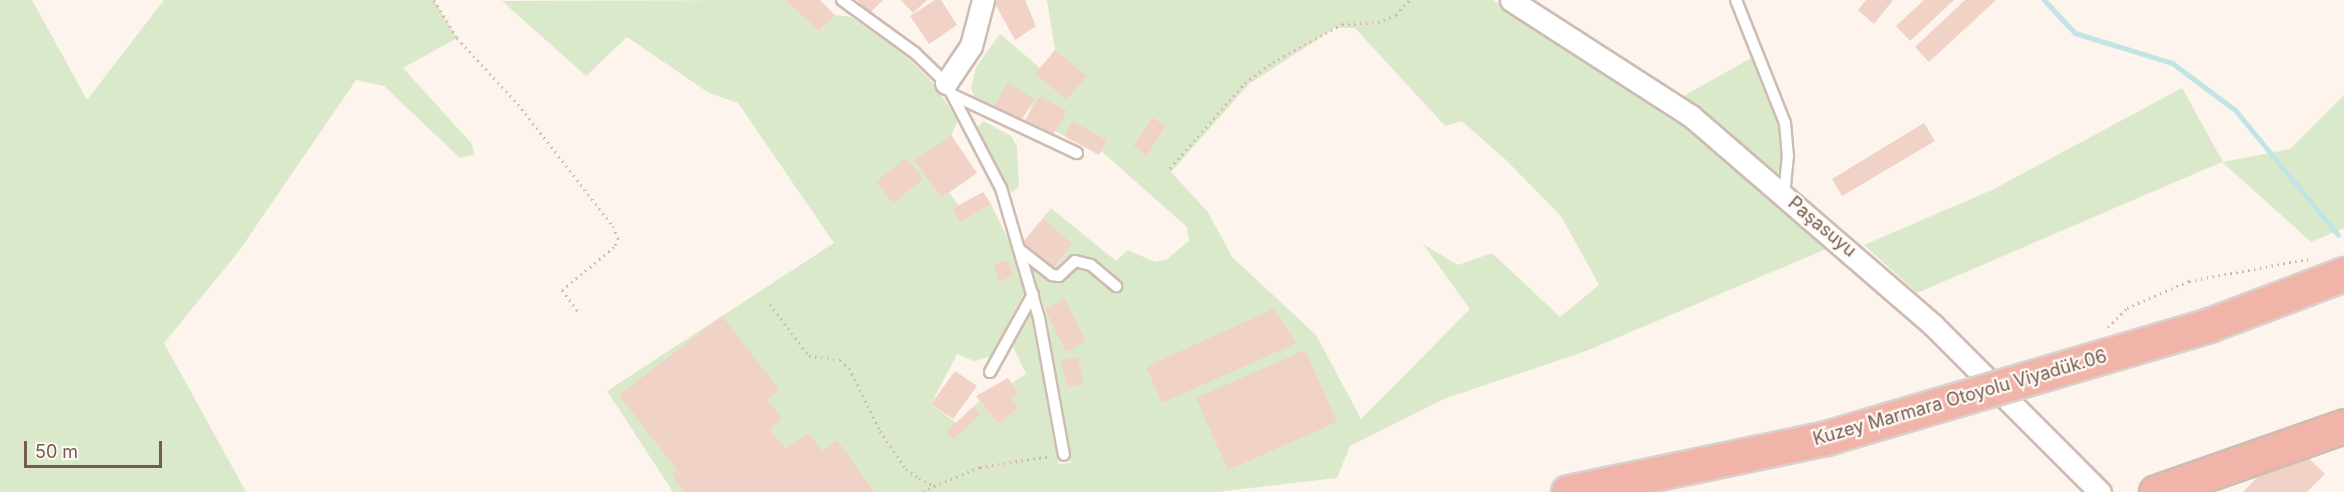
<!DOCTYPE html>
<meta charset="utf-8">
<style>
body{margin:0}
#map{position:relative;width:2344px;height:492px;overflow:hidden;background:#fcf4ed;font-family:Inter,sans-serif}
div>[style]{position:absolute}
.green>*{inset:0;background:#dbe9cb}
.stream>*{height:5px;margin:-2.5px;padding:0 2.5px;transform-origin:2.5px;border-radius:2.5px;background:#c2e4e5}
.building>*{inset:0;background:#f0d2c6}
.path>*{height:3px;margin-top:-1.5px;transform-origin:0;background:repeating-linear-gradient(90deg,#d5b5a9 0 1.5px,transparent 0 6px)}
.roads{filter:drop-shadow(2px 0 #cebcb2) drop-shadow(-2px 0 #cebcb2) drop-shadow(0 2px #cebcb2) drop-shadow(0 -2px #cebcb2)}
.service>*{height:10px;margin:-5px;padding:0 5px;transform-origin:5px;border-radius:5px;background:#fff}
.minor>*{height:21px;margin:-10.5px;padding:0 10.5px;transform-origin:10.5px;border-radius:10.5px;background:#fff}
.motorway>*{height:33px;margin:-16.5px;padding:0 16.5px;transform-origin:16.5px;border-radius:16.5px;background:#f1b4a9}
.bridges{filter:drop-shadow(2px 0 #d9d1ce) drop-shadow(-2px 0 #d9d1ce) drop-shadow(0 2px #d9d1ce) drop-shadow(0 -2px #d9d1ce)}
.motorway-bridge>*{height:33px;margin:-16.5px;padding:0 16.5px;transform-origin:16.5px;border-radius:16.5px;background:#f1b4a9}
span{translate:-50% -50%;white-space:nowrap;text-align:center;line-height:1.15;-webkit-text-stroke:4.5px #fef9f4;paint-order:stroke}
.street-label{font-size:18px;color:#775a50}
.scale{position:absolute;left:24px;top:441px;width:138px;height:27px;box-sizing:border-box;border:3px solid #775a50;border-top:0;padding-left:8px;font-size:18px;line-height:21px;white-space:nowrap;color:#775a50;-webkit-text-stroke:4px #fef9f4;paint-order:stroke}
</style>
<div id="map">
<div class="green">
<i style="clip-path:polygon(0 0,32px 0,87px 100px,164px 0,434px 0,457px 38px,403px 68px,472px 144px,474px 155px,460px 158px,384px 86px,356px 80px,239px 251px,164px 343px,246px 492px,0 492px)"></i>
<i style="clip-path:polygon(evenodd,785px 0,819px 31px,835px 15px,851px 17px,905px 55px,934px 84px,958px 121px,951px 135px,915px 161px,941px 198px,949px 192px,959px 206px,952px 209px,960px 222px,991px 204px,1014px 252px,1024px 293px,992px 356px,974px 361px,957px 354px,931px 404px,956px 423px,947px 432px,954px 440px,981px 414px,974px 406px,980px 401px,998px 424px,1019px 408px,1012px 398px,1019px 393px,1012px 383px,1026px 374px,1012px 344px,1031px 312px,1058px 464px,1071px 463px,1045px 309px,1022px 243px,1052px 269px,1073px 244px,1043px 218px,1051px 208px,1116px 261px,1128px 250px,1155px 262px,1167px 259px,1189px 241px,1187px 227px,1101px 151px,1107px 140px,1072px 122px,1064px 136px,1055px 131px,1066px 111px,1040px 96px,1028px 116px,1034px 99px,994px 106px,976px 100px,971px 89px,976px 67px,1000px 34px,1040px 68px,1035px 74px,1066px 100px,1086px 76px,1055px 50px,1047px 0,1493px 0,1666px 111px,1737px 166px,1826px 249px,1586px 351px,1444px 399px,1350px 446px,1337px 478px,1216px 492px,673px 492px,607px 391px,834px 243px,738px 103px,709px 93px,627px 37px,586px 76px,502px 1px,785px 0,1335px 28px,1355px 28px,1445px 126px,1462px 121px,1506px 160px,1561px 216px,1599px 285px,1560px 317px,1492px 253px,1458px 265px,1423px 244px,1470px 309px,1361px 419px,1316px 335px,1232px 257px,1208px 212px,1171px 172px,1249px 84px,1335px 28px,785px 0,1152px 117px,1166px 126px,1147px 156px,1133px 146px,1152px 117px)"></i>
<i style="clip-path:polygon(1753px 57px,1778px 121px,1785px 158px,1776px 176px,1678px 99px)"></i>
<i style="clip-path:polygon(2182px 88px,2223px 162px,2290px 149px,2344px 95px,2344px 228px,2311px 242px,2222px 162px,1917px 293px,1864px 245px,1992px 190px)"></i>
<i style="clip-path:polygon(983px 121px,1011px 136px,1017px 146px,1019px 186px,1012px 193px,979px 135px,977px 128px)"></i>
</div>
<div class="stream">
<i style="left:2044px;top:0;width:45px;rotate:46.8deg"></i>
<i style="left:2075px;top:33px;width:102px;rotate:17.2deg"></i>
<i style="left:2172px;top:63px;width:79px;rotate:36.7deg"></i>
<i style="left:2235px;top:110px;width:162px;rotate:50.5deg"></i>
</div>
<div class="building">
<i style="clip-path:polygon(785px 0,820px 0,835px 15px,819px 31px)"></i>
<i style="clip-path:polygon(857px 0,883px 0,870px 13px)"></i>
<i style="clip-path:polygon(901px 0,927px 0,913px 13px)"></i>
<i style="clip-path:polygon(935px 0,941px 0,957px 25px,929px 44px,910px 16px)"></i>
<i style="clip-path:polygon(993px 0,1025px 0,1036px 26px,1015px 40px)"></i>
<i style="clip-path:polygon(1866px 0,1893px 0,1874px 24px,1858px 10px)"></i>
<i style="clip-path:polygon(1924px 0,1954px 0,1910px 41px,1896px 26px)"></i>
<i style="clip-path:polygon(1965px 0,1996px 0,1929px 62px,1915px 47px)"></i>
<i style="clip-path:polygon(1055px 50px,1087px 76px,1066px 100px,1035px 74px)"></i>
<i style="clip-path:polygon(1008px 83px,1035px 99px,1020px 122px,994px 106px)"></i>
<i style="clip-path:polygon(1040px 96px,1067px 111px,1052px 136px,1025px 120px)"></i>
<i style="clip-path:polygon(1152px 117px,1166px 126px,1147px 156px,1133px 146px)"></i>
<i style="clip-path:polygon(1072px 121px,1107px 140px,1099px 155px,1064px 136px)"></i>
<i style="clip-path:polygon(1924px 123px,1935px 141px,1842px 196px,1832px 179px)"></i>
<i style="clip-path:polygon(951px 135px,977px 173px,941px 198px,914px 160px)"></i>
<i style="clip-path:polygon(906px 158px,923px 179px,893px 203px,876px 182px)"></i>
<i style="clip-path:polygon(983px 192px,991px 204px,960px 222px,952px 209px)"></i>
<i style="clip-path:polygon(1043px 218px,1073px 244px,1052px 269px,1022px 243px)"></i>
<i style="clip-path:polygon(1008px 260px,1013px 276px,999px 281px,994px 264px)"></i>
<i style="clip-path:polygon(1065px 299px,1086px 341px,1066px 352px,1045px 309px)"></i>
<i style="clip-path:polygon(1273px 309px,1297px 343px,1162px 403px,1146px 367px)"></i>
<i style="clip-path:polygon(722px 316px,779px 389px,767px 400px,782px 419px,770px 429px,785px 449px,808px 433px,822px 451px,837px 440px,874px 492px,684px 492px,671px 474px,677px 470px,619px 395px)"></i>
<i style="clip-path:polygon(1305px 350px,1337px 422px,1228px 470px,1196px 398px)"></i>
<i style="clip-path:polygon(1078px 357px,1083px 384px,1067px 387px,1061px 360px)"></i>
<i style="clip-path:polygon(955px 371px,977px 386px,953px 419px,931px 404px)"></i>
<i style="clip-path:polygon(1008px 378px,1019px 393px,1012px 398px,1019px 408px,998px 424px,976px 396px)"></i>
<i style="clip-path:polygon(974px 406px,981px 414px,954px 440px,946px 432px)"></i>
<i style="clip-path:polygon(2292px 442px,2325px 474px,2307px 492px,2243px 492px)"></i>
</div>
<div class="path">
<i style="left:434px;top:0;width:44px;rotate:58.8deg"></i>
<i style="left:457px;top:38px;width:90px;rotate:47.3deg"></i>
<i style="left:518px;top:104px;width:155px;rotate:52.1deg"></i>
<i style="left:613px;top:226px;width:13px;rotate:67deg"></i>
<i style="left:618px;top:238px;width:10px;rotate:114deg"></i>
<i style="left:614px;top:247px;width:67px;rotate:140.4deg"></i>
<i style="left:562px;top:290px;width:26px;rotate:53deg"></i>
<i style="left:1170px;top:168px;width:113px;rotate:-48.6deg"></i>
<i style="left:1245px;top:83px;width:35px;rotate:-37deg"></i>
<i style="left:1273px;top:62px;width:79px;rotate:-28.8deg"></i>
<i style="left:1342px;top:24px;width:36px;rotate:-3deg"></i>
<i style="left:1378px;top:22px;width:19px;rotate:-21deg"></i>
<i style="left:1396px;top:15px;width:20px;rotate:-49deg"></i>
<i style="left:770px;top:304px;width:65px;rotate:53.1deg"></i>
<i style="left:809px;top:356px;width:31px;rotate:7deg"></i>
<i style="left:840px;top:360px;width:12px;rotate:42deg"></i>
<i style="left:849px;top:368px;width:70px;rotate:63.8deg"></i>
<i style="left:880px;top:431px;width:46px;rotate:55.6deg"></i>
<i style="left:906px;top:469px;width:16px;rotate:35deg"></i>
<i style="left:919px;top:478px;width:17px;rotate:28deg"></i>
<i style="left:934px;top:486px;width:50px;rotate:-22.4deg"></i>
<i style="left:980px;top:467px;width:72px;rotate:-8.8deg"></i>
<i style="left:2108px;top:327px;width:27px;rotate:-45deg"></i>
<i style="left:2127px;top:308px;width:68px;rotate:-23.5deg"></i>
<i style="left:2189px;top:281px;width:121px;rotate:-10.5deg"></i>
<i style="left:923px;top:492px;width:13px;rotate:-29deg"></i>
</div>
<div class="roads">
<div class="service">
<i style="left:842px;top:0;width:90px;rotate:36deg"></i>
<i style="left:915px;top:53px;width:43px;rotate:44.1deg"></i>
<i style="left:946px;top:83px;width:119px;rotate:62.4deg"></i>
<i style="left:1001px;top:188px;width:135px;rotate:73.7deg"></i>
<i style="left:1039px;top:318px;width:139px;rotate:79.7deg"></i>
<i style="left:1736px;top:0;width:132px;rotate:68.3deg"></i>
<i style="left:1785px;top:123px;width:32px;rotate:85deg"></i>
<i style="left:1788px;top:155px;width:41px;rotate:95.6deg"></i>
<i style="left:953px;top:95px;width:137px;rotate:25.1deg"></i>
<i style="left:1020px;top:250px;width:41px;rotate:38deg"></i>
<i style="left:1052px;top:275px;width:7px;rotate:8deg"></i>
<i style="left:1059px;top:276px;width:22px;rotate:-43deg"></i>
<i style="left:1075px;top:261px;width:16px;rotate:14deg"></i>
<i style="left:1091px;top:265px;width:33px;rotate:40deg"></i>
<i style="left:990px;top:372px;width:89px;rotate:-61.1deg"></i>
</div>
<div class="minor">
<i style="left:1511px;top:0;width:214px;rotate:32.8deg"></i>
<i style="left:1691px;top:116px;width:320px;rotate:40.8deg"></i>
<i style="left:1933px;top:325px;width:236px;rotate:45deg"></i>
<i style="left:946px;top:83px;width:45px;rotate:-56deg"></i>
<i style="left:971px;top:46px;width:48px;rotate:-75.4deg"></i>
</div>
<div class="motorway">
<i style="left:2156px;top:492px;width:199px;rotate:-19.3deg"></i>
</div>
</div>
<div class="bridges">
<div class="motorway-bridge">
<i style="left:1568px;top:492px;width:264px;rotate:-11.8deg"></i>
<i style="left:1826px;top:438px;width:399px;rotate:-16.4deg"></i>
<i style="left:2209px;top:325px;width:144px;rotate:-20.7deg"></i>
</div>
</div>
<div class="street-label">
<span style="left:1822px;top:227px;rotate:40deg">Paşasuyu</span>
<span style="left:1960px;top:398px;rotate:-16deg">Kuzey Marmara Otoyolu Viyadük.06</span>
</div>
<div class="scale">50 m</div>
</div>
